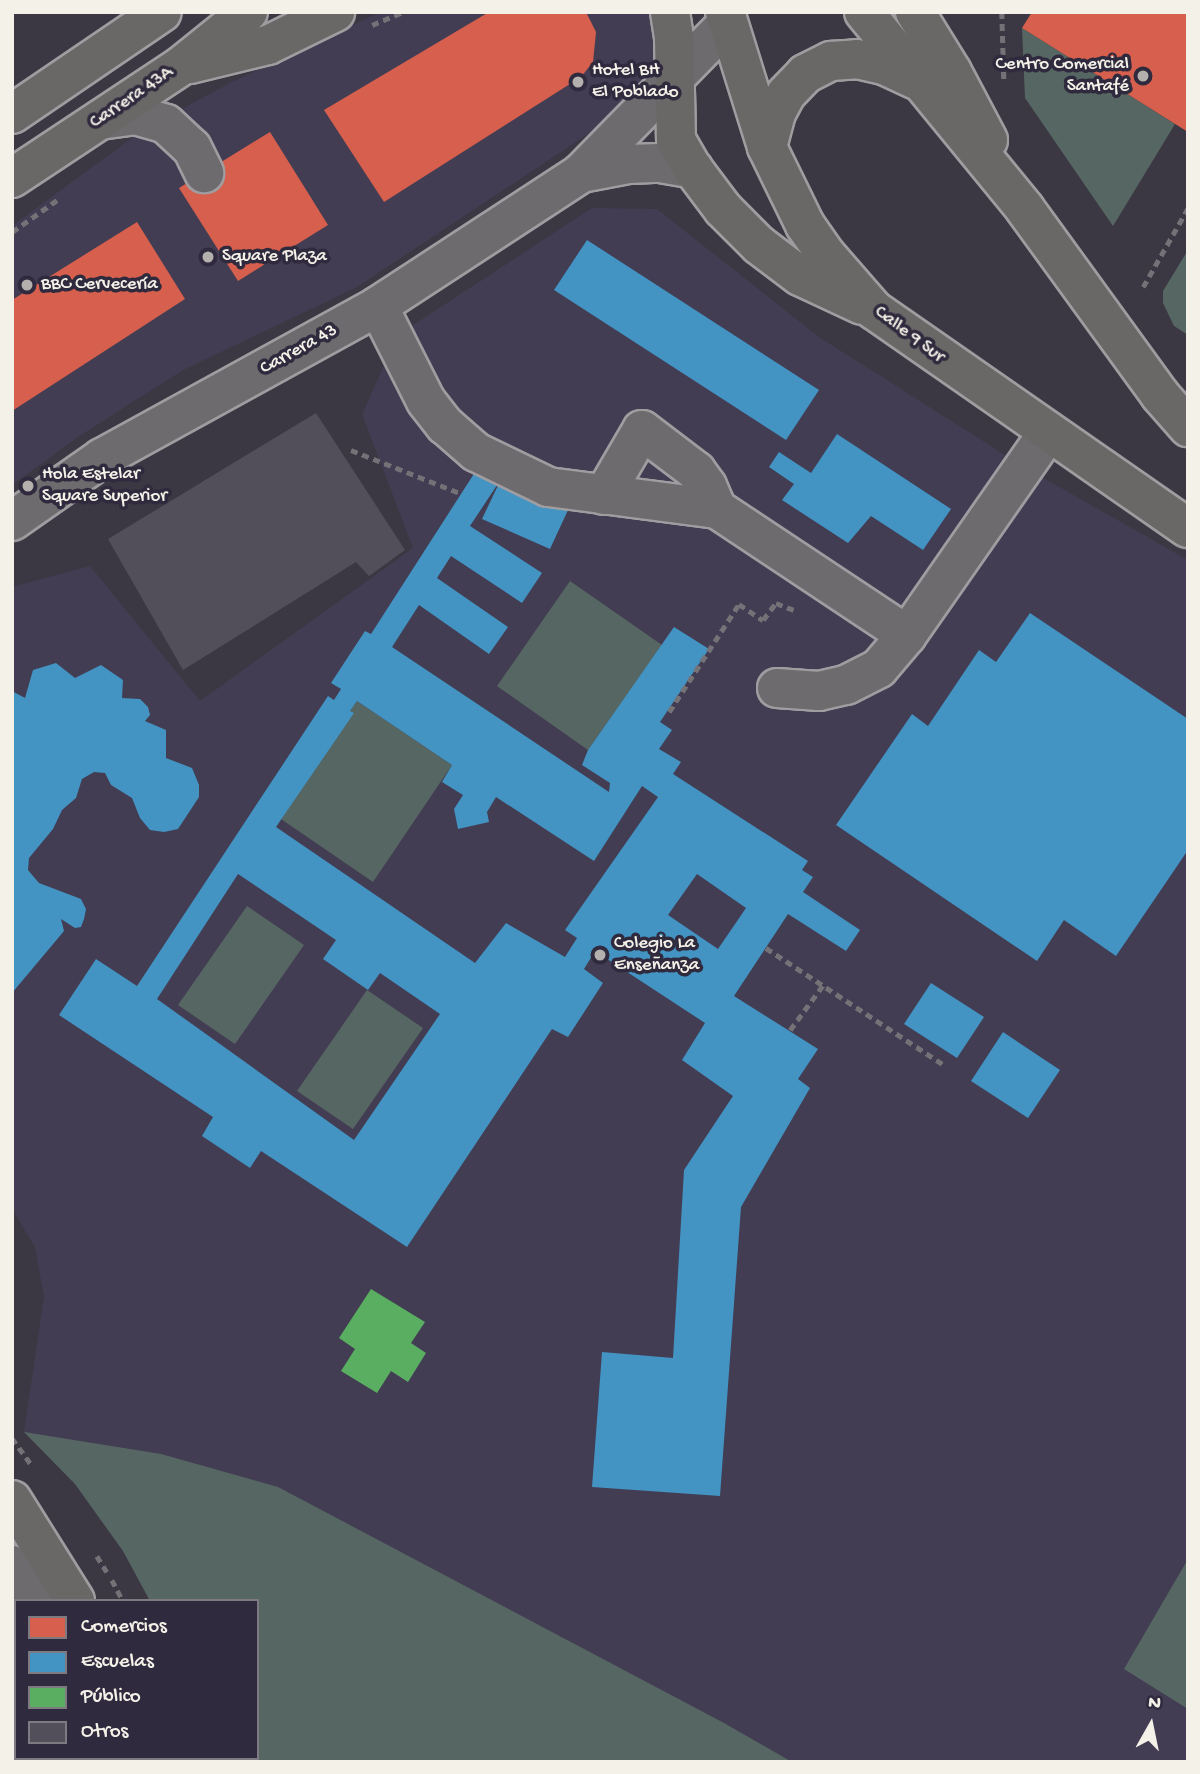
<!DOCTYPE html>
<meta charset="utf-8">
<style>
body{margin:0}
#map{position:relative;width:1200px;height:1774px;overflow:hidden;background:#3b3843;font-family:"Gochi Hand",sans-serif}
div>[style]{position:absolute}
.built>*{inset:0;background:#433d53}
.green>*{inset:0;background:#566763}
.shops>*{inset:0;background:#d6604d}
.schools>*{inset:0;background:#4393c3}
.public>*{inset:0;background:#5aae61}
.building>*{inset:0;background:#524f5a}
.path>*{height:4.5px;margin-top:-2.25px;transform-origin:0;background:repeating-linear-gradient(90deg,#747276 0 7px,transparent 0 12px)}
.roads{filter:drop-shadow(2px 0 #9f9da0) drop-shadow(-2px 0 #9f9da0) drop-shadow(0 2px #9f9da0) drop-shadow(0 -2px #9f9da0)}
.minor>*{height:38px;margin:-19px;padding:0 19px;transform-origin:19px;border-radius:19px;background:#6d6b6e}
.major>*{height:38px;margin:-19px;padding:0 19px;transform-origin:19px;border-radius:19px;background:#6a6767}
.dots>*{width:19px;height:19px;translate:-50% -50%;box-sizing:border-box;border:4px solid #2f2a3d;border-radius:50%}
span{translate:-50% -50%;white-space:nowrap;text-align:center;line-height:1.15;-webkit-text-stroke:7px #2f2a3d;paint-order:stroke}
.poi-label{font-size:19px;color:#f4f1e8}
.right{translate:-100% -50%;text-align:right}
.left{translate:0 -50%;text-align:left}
.street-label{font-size:19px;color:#f4f1e8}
.frame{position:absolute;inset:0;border:14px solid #f4f1e8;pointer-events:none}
.legend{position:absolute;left:14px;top:1599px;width:245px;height:161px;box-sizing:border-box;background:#2f2a3d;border:2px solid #7e7a81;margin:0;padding:9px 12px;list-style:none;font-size:21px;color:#f4f1e8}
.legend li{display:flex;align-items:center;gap:14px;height:35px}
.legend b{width:35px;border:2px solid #7e7a81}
.north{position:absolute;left:1116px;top:1690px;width:70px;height:70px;-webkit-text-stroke:5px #2f2a3d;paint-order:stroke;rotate:9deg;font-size:19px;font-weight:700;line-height:28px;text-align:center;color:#f4f1e8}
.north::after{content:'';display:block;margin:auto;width:24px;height:32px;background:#f4f1e8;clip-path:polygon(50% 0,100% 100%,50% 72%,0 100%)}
</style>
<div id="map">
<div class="built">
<i style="clip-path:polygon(380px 12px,655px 12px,659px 44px,646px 85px,615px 116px,357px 287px,183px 370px,81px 435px,12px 485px,12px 226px,140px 132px,228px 84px)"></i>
<i style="clip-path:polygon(592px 208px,657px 209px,819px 337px,1024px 467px,1188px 560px,1188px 1762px,217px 1762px,216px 1758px,257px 1758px,257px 1601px,150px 1601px,123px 1551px,75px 1484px,24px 1432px,44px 1297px,35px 1247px,12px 1209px,12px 587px,90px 566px,200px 701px,413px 548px,362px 414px,398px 335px)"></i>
</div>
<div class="green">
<i style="clip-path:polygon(1022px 28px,1175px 124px,1113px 226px,1025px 98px)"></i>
<i style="clip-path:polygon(1188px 250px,1188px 335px,1174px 326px,1163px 303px,1163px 291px)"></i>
<i style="clip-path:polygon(570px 581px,662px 645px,588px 750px,497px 686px)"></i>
<i style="clip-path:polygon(357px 701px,452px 765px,373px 882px,281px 819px,353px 713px,350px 711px)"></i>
<i style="clip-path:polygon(247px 906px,304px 945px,235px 1044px,178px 1005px)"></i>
<i style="clip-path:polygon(367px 990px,423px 1028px,353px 1129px,297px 1091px)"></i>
<i style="clip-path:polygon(24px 1432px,161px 1454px,278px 1487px,724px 1723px,792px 1762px,217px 1762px,216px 1758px,257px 1758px,257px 1601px,150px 1601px,123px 1551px,75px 1484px)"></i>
<i style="clip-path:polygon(1188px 1559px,1188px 1709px,1124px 1669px)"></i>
</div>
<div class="shops">
<i style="clip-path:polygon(489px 12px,586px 12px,596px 32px,593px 62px,581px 77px,384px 202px,324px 110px)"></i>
<i style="clip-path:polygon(1032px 12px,1188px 12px,1188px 132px,1022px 28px)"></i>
<i style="clip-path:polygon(270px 132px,328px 225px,238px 281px,179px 188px)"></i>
<i style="clip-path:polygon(137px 222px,185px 299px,12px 411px,12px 300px)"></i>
</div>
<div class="schools">
<i style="clip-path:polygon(587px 240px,819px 390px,786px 440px,554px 290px)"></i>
<i style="clip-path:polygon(837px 434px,951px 509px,923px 550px,871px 516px,848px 543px,782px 500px,794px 484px,769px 467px,779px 452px,811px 473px)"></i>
<i style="clip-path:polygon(evenodd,479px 466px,501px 479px,470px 526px,542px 573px,522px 603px,451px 556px,437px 578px,508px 627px,489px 654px,419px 605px,392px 647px,609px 792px,610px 783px,582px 765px,588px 750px,674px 627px,709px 649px,660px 722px,672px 730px,659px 749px,681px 762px,673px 774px,808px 861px,802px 870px,813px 877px,803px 892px,860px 930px,846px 951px,788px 914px,734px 996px,818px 1049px,798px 1079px,810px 1088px,741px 1207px,720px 1496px,592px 1487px,602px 1352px,673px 1358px,684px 1170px,733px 1096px,682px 1060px,705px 1023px,595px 951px,584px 969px,603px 983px,568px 1037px,552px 1029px,407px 1247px,261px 1151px,250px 1168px,202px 1136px,213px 1117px,59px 1015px,96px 959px,137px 986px,328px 696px,334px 700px,341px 689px,331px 683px,365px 631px,371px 634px,479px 466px,357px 701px,452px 765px,442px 782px,463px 795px,454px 809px,458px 829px,489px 822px,487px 812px,496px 797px,594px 861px,642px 786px,658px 797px,565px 930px,577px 938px,565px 957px,506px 923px,475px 963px,276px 827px,354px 713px,350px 711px,357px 701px,479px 466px,238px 874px,336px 940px,323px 959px,368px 990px,380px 973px,440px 1014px,354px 1140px,157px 999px,238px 874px,479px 466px,697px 874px,746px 908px,718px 949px,668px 915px,697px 874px)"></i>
<i style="clip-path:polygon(501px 479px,568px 510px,550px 549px,482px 519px)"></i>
<i style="clip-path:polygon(1030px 613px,1188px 719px,1188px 850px,1116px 956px,1064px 920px,1037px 961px,836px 825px,912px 714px,928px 726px,979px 650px,996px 662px)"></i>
<i style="clip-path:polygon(56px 663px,75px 678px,101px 665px,123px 680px,122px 698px,140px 699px,148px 707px,150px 715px,145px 721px,166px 730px,166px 758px,192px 768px,199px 785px,199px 797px,178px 829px,164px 832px,150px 830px,140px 818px,132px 798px,111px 785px,105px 773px,94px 772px,82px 779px,76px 798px,62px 810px,53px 829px,29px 858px,28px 870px,39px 883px,81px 899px,86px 909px,84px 919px,81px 927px,75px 928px,61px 919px,64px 931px,12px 993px,12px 691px,25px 698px,33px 670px)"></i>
<i style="clip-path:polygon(931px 983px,984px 1017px,957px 1058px,904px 1024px)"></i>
<i style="clip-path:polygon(1003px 1032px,1060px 1070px,1028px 1118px,971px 1081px)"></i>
</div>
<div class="public">
<i style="clip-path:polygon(371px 1289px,425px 1322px,411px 1343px,426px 1353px,408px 1382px,391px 1371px,377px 1393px,341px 1371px,355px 1349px,339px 1338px)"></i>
</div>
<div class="building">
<i style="clip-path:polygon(316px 413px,405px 550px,369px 576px,356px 562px,183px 670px,108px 539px)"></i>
</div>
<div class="path">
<i style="left:1002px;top:12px;width:68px;rotate:88.3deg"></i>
<i style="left:372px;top:25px;width:33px;rotate:-23deg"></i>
<i style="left:12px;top:232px;width:55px;rotate:-35.4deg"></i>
<i style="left:1143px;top:287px;width:91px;rotate:-60.3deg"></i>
<i style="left:351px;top:450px;width:119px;rotate:21.6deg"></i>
<i style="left:669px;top:712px;width:129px;rotate:-57.1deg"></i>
<i style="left:739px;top:604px;width:29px;rotate:34deg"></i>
<i style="left:763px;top:620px;width:21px;rotate:-53deg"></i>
<i style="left:776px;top:603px;width:19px;rotate:21deg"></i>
<i style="left:766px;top:948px;width:213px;rotate:33.3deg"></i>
<i style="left:790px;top:1030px;width:56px;rotate:-53.7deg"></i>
<i style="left:12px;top:1438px;width:32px;rotate:54deg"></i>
<i style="left:97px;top:1556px;width:19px;rotate:58deg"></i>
<i style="left:112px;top:1580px;width:24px;rotate:62deg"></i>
</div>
<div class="roads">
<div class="minor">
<i style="left:100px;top:120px;width:35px;rotate:-8deg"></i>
<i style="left:135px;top:115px;width:32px;rotate:16deg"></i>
<i style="left:166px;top:124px;width:35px;rotate:43deg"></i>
<i style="left:192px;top:148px;width:28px;rotate:64deg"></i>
<i style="left:581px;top:173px;width:48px;rotate:-10.8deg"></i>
<i style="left:628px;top:164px;width:32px;rotate:-2deg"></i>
<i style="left:660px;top:163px;width:34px;rotate:10deg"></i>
<i style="left:378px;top:306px;width:106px;rotate:63.2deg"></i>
<i style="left:426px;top:401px;width:31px;rotate:52deg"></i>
<i style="left:445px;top:425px;width:41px;rotate:41.1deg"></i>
<i style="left:476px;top:452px;width:80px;rotate:25.9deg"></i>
<i style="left:548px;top:487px;width:170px;rotate:7.4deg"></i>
<i style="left:717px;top:509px;width:228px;rotate:33.6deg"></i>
<i style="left:907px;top:635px;width:246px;rotate:-55.1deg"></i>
<i style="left:604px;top:495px;width:75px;rotate:-59.7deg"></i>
<i style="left:642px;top:430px;width:68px;rotate:37.2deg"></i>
<i style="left:696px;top:471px;width:19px;rotate:54deg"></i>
<i style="left:707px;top:486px;width:25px;rotate:67deg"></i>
<i style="left:12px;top:521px;width:110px;rotate:-35deg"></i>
<i style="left:102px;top:458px;width:315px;rotate:-28.8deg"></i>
<i style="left:378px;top:306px;width:243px;rotate:-33.2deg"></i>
<i style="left:581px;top:173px;width:209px;rotate:-45.6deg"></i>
<i style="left:777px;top:688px;width:42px;rotate:4.1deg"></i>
<i style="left:819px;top:691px;width:28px;rotate:-13deg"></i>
<i style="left:846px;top:685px;width:37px;rotate:-27deg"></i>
<i style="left:879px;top:668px;width:43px;rotate:-49.7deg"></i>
<i style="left:12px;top:1565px;width:42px;rotate:58.6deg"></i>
<i style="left:106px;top:1758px;width:4px;rotate:76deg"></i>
</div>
<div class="major">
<i style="left:670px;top:12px;width:25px;rotate:81deg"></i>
<i style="left:674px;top:37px;width:103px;rotate:88.9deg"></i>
<i style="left:676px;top:140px;width:34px;rotate:60deg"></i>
<i style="left:693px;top:169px;width:50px;rotate:53.1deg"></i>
<i style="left:723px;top:209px;width:51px;rotate:45deg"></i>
<i style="left:759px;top:245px;width:51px;rotate:37.1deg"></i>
<i style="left:800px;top:276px;width:68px;rotate:25.1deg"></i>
<i style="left:725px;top:12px;width:141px;rotate:72.7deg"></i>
<i style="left:767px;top:147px;width:87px;rotate:64deg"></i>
<i style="left:805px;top:225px;width:38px;rotate:55deg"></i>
<i style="left:827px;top:256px;width:72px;rotate:49deg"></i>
<i style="left:874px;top:310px;width:382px;rotate:34.8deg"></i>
<i style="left:864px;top:12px;width:254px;rotate:50.7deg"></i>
<i style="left:1025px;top:209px;width:230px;rotate:54deg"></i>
<i style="left:1160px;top:395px;width:43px;rotate:48.8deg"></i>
<i style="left:915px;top:12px;width:70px;rotate:58.3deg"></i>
<i style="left:952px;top:72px;width:77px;rotate:62.1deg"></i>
<i style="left:190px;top:64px;width:80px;rotate:-13.7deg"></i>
<i style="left:268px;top:45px;width:75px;rotate:-26.2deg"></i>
<i style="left:12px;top:114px;width:181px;rotate:-34.2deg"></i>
<i style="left:767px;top:147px;width:35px;rotate:-75deg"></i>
<i style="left:776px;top:113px;width:21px;rotate:-62deg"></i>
<i style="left:786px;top:94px;width:28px;rotate:-46deg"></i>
<i style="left:805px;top:74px;width:29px;rotate:-27deg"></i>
<i style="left:831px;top:61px;width:26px;rotate:-4deg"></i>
<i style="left:857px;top:59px;width:28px;rotate:13deg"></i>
<i style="left:884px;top:65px;width:35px;rotate:25deg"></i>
<i style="left:12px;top:178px;width:203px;rotate:-33.5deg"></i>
<i style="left:181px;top:66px;width:86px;rotate:-38.9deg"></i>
<i style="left:12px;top:1500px;width:119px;rotate:58deg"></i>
<i style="left:150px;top:1758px;width:4px;rotate:76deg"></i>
</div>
</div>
<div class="dots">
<i style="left:1143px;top:76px;background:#b3b0ae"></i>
<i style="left:578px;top:82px;background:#b3b0ae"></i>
<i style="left:208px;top:257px;background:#b3b0ae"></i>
<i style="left:27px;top:285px;background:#b3b0ae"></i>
<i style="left:28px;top:486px;background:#b3b0ae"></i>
<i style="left:600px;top:955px;background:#b3b0ae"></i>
</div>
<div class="poi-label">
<span class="right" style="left:1129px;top:76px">Centro Comercial<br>Santafé</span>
<span class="left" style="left:592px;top:82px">Hotel BH<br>El Poblado</span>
<span class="left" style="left:222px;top:257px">Square Plaza</span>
<span class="left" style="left:41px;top:285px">BBC Cervecería</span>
<span class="left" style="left:42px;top:486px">Hola Estelar<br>Square Superior</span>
<span class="left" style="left:614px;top:955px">Colegio La<br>Enseñanza</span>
</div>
<div class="street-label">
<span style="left:132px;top:98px;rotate:-34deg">Carrera 43A</span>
<span style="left:909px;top:335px;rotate:37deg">Calle 9 Sur</span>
<span style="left:299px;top:350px;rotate:-29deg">Carrera 43</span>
</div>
<div class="frame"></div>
<ul class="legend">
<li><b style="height:19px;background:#d6604d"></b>Comercios</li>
<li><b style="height:19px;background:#4393c3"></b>Escuelas</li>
<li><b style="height:19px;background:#5aae61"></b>Público</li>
<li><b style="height:19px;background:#524f5a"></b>Otros</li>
</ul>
<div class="north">N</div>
</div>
